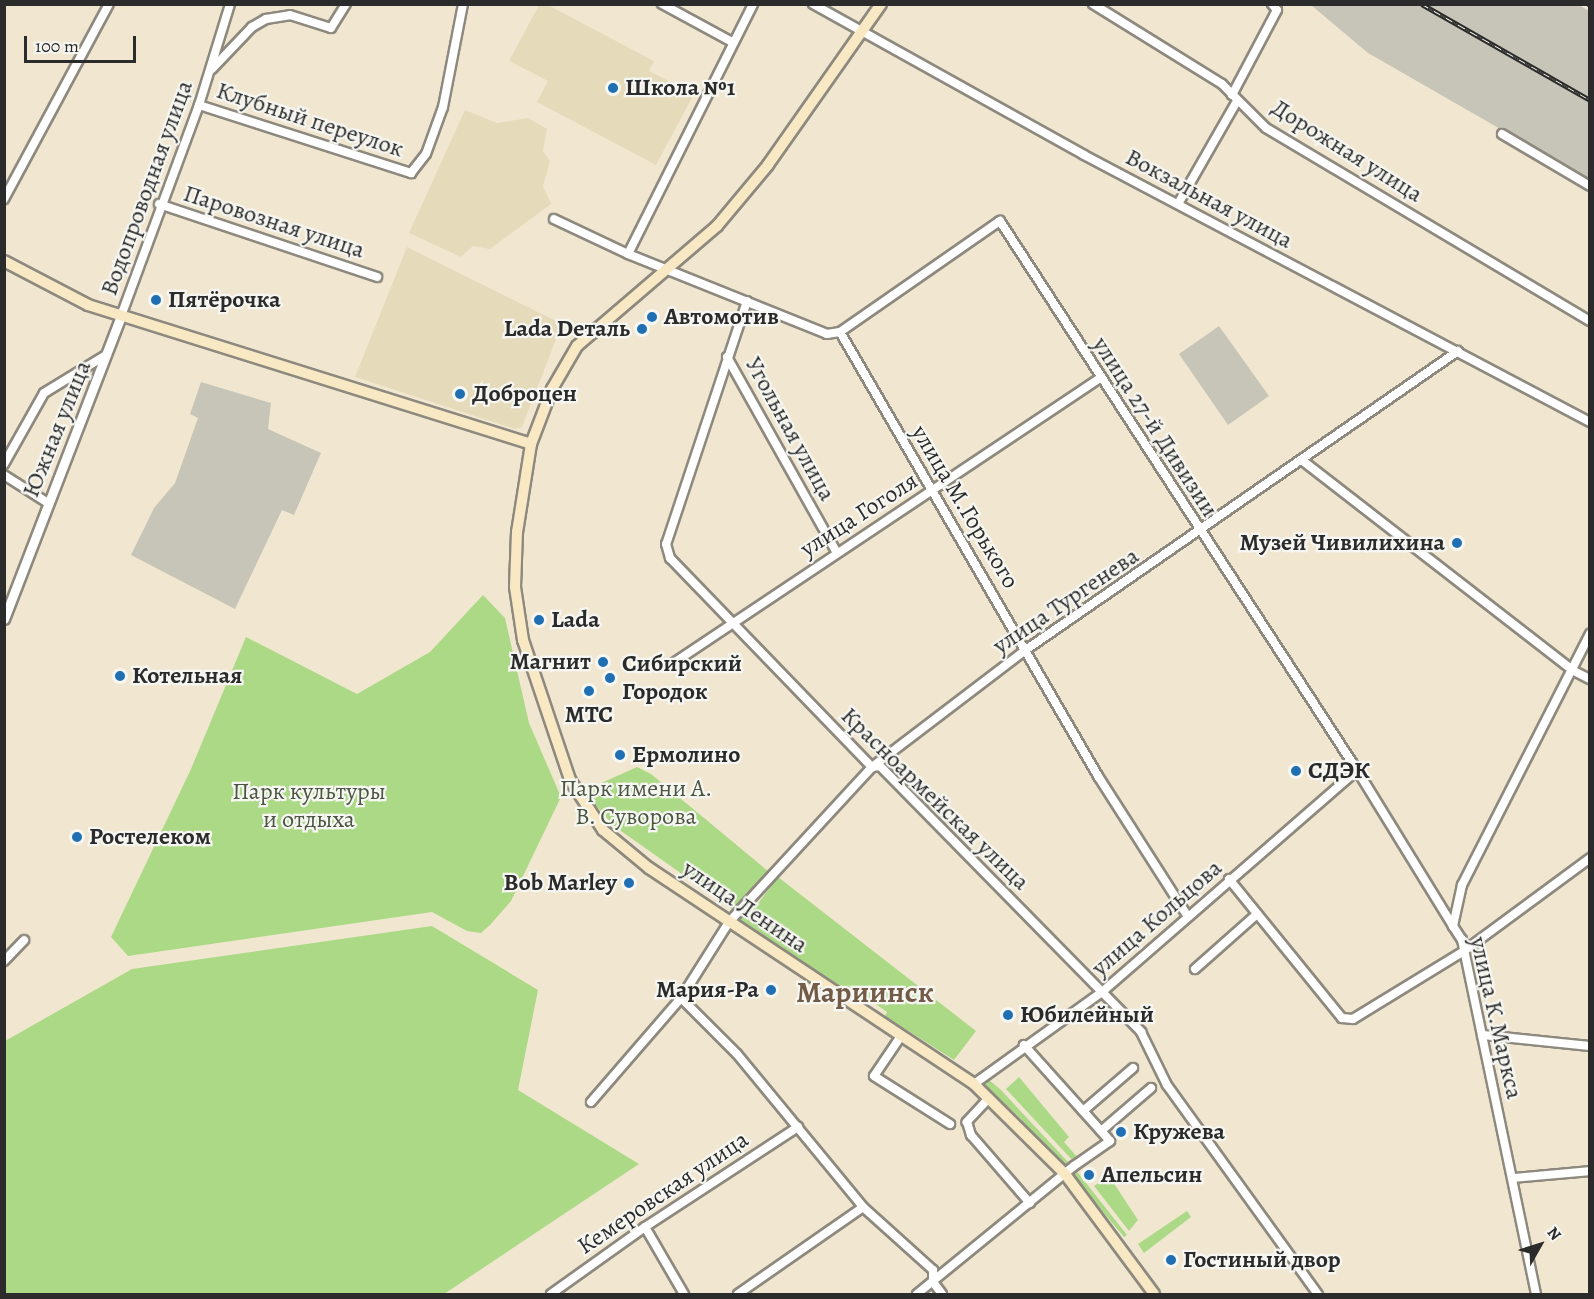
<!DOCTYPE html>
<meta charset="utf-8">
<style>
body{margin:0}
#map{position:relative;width:1594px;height:1299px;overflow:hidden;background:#f1e7d1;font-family:Alegreya,serif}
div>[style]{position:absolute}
.built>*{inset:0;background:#e5dbba}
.industrial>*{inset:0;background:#c7c5b8}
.green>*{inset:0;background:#acd985}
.roads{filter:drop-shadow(2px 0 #8e897e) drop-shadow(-2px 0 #8e897e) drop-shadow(0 2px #8e897e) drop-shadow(0 -2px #8e897e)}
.minor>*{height:8px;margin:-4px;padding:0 4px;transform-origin:4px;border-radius:4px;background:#fff}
.tertiary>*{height:9px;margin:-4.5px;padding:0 4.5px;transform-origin:4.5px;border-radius:4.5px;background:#fff}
.secondary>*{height:10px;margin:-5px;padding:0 5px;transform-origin:5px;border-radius:5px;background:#f8e8c3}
.rail>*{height:4.5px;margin-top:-2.25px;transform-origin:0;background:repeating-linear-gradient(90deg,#f6f6f2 0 7px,#2b2b2b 0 14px);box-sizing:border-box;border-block:2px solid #2b2b2b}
.dots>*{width:16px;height:16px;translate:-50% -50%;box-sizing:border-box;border:3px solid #f6f6f2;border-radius:50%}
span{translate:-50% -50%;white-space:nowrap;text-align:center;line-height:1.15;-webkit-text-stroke:4.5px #f6f6f2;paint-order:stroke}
.poi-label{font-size:24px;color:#2b2b2b;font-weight:700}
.left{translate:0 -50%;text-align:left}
.right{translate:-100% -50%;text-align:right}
.street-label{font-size:24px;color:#2b2b2b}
.park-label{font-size:24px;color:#4b5642}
.district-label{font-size:30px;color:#725b47;font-weight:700}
.frame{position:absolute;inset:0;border:6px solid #2b2b2b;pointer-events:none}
.north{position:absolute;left:1510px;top:1215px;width:60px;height:60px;-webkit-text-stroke:4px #f6f6f2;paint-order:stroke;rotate:51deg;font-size:16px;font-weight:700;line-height:24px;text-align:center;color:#2b2b2b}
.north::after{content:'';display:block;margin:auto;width:21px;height:27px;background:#2b2b2b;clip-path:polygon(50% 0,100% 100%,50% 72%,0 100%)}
.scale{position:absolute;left:24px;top:36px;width:112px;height:27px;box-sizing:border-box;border:3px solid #2b2b2b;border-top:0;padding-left:8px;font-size:18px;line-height:21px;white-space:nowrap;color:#2b2b2b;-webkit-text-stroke:4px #f6f6f2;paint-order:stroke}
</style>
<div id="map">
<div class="built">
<i style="clip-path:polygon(539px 5px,548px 5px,654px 61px,649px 71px,694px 94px,656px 165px,537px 102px,548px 81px,509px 61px)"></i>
<i style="clip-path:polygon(465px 110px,497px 123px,528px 118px,547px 129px,543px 151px,550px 161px,543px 186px,551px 204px,490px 249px,473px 246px,461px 257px,409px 233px)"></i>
<i style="clip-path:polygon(407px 247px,562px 324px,522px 427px,515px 429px,355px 377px)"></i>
</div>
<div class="industrial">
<i style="clip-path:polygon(1311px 5px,1579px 5px,1589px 11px,1589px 180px,1368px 53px)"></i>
<i style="clip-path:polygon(1219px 326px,1269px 396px,1228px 425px,1179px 354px)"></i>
<i style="clip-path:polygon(201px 382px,271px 403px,268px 429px,321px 453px,294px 515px,282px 510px,235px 609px,131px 555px,154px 508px,175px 483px,198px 418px,190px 414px)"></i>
</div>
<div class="green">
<i style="clip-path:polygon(483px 595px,505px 618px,529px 723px,561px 797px,511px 901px,490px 925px,481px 933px,467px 931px,432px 912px,128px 956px,111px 937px,191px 769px,246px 637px,357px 694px,430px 652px)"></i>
<i style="clip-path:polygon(637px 767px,651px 774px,769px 872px,733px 910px,614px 826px,586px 794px,588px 789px)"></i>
<i style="clip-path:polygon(778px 877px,976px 1031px,954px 1060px,885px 1016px,887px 1012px,846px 983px,860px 996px,858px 1000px,736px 919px,744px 910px,750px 914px)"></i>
<i style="clip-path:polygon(432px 926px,538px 990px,518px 1090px,639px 1164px,444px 1294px,5px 1294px,5px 1041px,132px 969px)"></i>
<i style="clip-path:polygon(1019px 1077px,1069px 1137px,1064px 1142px,1079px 1159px,1075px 1163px,1006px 1089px)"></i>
<i style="clip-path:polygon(989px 1080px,1000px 1089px,1069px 1163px,1064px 1168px,1019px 1117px,985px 1086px)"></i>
<i style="clip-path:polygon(1075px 1169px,1127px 1235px,1124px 1237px,1071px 1174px)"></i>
<i style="clip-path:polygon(1109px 1176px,1138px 1220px,1129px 1231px,1094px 1186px)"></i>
<i style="clip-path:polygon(1187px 1211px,1191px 1217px,1144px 1253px,1138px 1244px)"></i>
</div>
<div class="roads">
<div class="minor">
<i style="left:662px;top:4px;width:80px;rotate:28.5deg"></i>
<i style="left:813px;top:4px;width:310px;rotate:29.1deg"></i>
<i style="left:1084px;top:155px;width:572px;rotate:27.82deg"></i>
<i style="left:1093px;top:4px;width:152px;rotate:31.8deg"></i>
<i style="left:1222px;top:84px;width:62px;rotate:45deg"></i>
<i style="left:1266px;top:128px;width:377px;rotate:30.8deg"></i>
<i style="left:212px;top:69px;width:58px;rotate:-46.4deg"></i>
<i style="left:252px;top:27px;width:16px;rotate:-30deg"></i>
<i style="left:266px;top:19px;width:24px;rotate:-9deg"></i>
<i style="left:290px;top:15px;width:43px;rotate:17.6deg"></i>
<i style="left:331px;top:28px;width:28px;rotate:-58deg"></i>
<i style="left:1232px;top:95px;width:96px;rotate:-62.1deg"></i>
<i style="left:1277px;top:10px;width:8px;rotate:-130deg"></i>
<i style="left:199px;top:105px;width:223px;rotate:17.8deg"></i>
<i style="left:411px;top:173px;width:24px;rotate:-52deg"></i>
<i style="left:426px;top:154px;width:50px;rotate:-70.1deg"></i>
<i style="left:443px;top:107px;width:105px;rotate:-79deg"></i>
<i style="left:1502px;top:134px;width:102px;rotate:30.6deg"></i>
<i style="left:4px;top:199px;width:221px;rotate:-61.7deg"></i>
<i style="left:159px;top:204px;width:230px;rotate:18.5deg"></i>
<i style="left:1178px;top:204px;width:119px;rotate:-60.2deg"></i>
<i style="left:554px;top:219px;width:82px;rotate:25.3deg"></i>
<i style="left:628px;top:254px;width:214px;rotate:21.9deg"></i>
<i style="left:827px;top:334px;width:13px;rotate:-9deg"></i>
<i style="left:840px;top:332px;width:195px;rotate:-34.8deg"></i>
<i style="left:1000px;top:221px;width:655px;rotate:56.97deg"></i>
<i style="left:1357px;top:770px;width:183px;rotate:58.4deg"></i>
<i style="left:628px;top:254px;width:280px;rotate:-63.4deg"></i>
<i style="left:747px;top:301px;width:256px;rotate:108.4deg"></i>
<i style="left:666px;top:544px;width:15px;rotate:74deg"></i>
<i style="left:670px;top:558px;width:291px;rotate:46deg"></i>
<i style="left:872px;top:767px;width:8px;rotate:-7deg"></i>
<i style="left:880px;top:766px;width:373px;rotate:45.5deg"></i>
<i style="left:1141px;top:1032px;width:59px;rotate:63.9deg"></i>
<i style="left:1167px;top:1085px;width:258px;rotate:54.2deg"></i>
<i style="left:121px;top:316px;width:225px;rotate:-69.7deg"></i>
<i style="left:199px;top:105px;width:106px;rotate:-72.9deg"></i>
<i style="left:840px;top:332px;width:514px;rotate:59.84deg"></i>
<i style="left:1098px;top:776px;width:167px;rotate:57.4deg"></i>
<i style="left:727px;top:357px;width:223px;rotate:60.7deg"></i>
<i style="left:1303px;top:461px;width:341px;rotate:37.8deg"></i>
<i style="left:1572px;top:670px;width:20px;rotate:27deg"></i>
<i style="left:4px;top:464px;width:81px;rotate:-60.6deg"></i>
<i style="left:44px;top:393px;width:73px;rotate:-31.5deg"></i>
<i style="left:4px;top:475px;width:52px;rotate:32.5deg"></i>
<i style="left:669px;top:666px;width:518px;rotate:-33.75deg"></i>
<i style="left:1229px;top:879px;width:179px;rotate:50.9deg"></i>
<i style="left:1342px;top:1018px;width:11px;rotate:5deg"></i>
<i style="left:1353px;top:1019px;width:130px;rotate:-31.5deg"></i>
<i style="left:1464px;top:951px;width:157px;rotate:-36.4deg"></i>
<i style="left:4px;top:961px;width:29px;rotate:-46deg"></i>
<i style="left:1195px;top:969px;width:83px;rotate:-41.6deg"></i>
<i style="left:681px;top:998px;width:79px;rotate:45deg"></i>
<i style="left:737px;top:1054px;width:198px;rotate:50.5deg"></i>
<i style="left:863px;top:1207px;width:94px;rotate:42deg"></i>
<i style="left:933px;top:1270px;width:12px;rotate:90deg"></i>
<i style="left:933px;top:1282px;width:15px;rotate:53deg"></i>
<i style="left:1482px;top:1035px;width:109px;rotate:5.8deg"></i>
<i style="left:901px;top:1036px;width:48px;rotate:124deg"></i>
<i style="left:874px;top:1076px;width:90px;rotate:32.3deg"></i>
<i style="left:974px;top:1084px;width:158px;rotate:-35.7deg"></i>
<i style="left:1102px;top:992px;width:338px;rotate:-41deg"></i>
<i style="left:989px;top:1098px;width:33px;rotate:133deg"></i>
<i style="left:967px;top:1122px;width:14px;rotate:73deg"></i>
<i style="left:971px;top:1135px;width:90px;rotate:49.1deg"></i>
<i style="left:591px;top:1102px;width:138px;rotate:-49.1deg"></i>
<i style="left:681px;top:998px;width:90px;rotate:-57.7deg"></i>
<i style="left:729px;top:922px;width:211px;rotate:-47.3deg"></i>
<i style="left:872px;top:767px;width:195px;rotate:-37.3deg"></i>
<i style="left:1027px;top:649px;width:524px;rotate:-34.66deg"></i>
<i style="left:1083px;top:1111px;width:66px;rotate:-40.7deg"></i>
<i style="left:1101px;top:1131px;width:66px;rotate:-40.7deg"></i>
<i style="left:1513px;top:1178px;width:77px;rotate:-5.2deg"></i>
<i style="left:645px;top:1227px;width:78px;rotate:59.8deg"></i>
<i style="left:551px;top:1294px;width:115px;rotate:-35.5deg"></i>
<i style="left:645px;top:1227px;width:183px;rotate:-33.2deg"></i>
<i style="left:738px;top:1294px;width:152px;rotate:-34.8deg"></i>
<i style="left:917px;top:1294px;width:203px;rotate:-39.2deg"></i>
<i style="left:1074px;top:1166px;width:44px;rotate:-34.8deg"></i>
<i style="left:1110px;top:1141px;width:129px;rotate:-131.9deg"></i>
<i style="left:1536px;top:1294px;width:362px;rotate:-101.8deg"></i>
<i style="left:1462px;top:940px;width:17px;rotate:-123deg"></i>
<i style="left:1453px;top:926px;width:42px;rotate:-77.6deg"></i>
<i style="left:1462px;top:885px;width:282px;rotate:-63deg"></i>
</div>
<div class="tertiary">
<i style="left:4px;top:619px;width:325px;rotate:-68.9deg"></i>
</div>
<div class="secondary">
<i style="left:881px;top:4px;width:197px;rotate:125.1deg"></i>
<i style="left:768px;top:165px;width:80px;rotate:129.9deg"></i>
<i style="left:717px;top:226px;width:184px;rotate:139.4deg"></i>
<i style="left:577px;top:346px;width:50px;rotate:120.2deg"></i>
<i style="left:552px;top:389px;width:59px;rotate:110.9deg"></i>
<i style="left:531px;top:444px;width:89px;rotate:99deg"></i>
<i style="left:517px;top:532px;width:55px;rotate:92.1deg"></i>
<i style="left:515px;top:587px;width:54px;rotate:81.4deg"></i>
<i style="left:523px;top:640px;width:148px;rotate:71.4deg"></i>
<i style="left:570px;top:780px;width:60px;rotate:56.6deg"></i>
<i style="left:603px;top:830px;width:60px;rotate:39.6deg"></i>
<i style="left:649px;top:868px;width:390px;rotate:33.6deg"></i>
<i style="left:974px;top:1084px;width:128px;rotate:44.7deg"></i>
<i style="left:1065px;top:1174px;width:149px;rotate:53.4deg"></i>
<i style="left:4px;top:261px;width:95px;rotate:27.6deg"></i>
<i style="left:88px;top:305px;width:464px;rotate:17.4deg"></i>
</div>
</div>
<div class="rail">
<i style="left:1422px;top:4px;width:193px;rotate:29.7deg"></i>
<i style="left:1589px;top:4px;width:1px;rotate:45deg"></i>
</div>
<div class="dots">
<i style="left:613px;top:88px;background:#1f6fb2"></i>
<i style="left:156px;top:300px;background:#1f6fb2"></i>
<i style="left:652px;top:317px;background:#1f6fb2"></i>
<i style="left:642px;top:329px;background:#1f6fb2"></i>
<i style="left:460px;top:394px;background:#1f6fb2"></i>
<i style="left:1457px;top:543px;background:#1f6fb2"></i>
<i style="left:539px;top:620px;background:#1f6fb2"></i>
<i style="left:603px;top:662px;background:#1f6fb2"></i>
<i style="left:120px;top:676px;background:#1f6fb2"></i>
<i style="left:610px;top:678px;background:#1f6fb2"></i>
<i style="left:589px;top:691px;background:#1f6fb2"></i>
<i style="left:620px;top:755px;background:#1f6fb2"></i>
<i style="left:1296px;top:771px;background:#1f6fb2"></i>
<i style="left:77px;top:837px;background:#1f6fb2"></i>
<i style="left:629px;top:883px;background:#1f6fb2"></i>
<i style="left:771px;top:990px;background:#1f6fb2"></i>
<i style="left:1008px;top:1015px;background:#1f6fb2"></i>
<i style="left:1121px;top:1132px;background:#1f6fb2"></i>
<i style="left:1089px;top:1175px;background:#1f6fb2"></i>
<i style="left:1171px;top:1260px;background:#1f6fb2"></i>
</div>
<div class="poi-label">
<span class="left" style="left:625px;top:88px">Школа №1</span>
<span class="left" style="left:168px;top:300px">Пятёрочка</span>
<span class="left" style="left:664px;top:317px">Автомотив</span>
<span class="right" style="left:630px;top:329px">Lada Dеталь</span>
<span class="left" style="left:472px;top:394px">Доброцен</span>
<span class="right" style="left:1445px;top:543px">Музей Чивилихина</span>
<span class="left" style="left:551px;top:620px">Lada</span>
<span class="right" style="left:591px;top:662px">Магнит</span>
<span class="left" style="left:622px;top:678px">Сибирский<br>Городок</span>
<span class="left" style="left:132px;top:676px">Котельная</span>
<span style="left:589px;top:715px">МТС</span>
<span class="left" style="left:632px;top:755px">Ермолино</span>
<span class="left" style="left:1308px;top:771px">СДЭК</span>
<span class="left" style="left:89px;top:837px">Ростелеком</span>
<span class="right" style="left:617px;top:883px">Bob Marley</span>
<span class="right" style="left:759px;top:990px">Мария-Ра</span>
<span class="left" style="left:1020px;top:1015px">Юбилейный</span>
<span class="left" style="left:1133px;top:1132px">Кружева</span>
<span class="left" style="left:1101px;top:1175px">Апельсин</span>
<span class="left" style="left:1183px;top:1260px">Гостиный двор</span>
</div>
<div class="street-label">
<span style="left:310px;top:120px;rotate:18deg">Клубный переулок</span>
<span style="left:1347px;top:151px;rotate:32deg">Дорожная улица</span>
<span style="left:147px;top:188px;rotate:-70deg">Водопроводная улица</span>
<span style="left:1209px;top:199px;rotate:28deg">Вокзальная улица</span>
<span style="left:274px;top:222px;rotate:18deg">Паровозная улица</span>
<span style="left:1155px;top:427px;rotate:57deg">улица 27-й Дивизии</span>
<span style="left:57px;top:429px;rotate:-68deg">Южная улица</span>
<span style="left:790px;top:429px;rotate:61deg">Угольная улица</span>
<span style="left:965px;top:507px;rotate:59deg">улица М.Горького</span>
<span style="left:859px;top:515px;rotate:-33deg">улица Гоголя</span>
<span style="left:1066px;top:601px;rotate:-34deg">улица Тургенева</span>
<span style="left:935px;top:799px;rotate:44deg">Красноармейская улица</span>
<span style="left:745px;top:907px;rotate:34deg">улица Ленина</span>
<span style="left:1157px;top:918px;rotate:-41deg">улица Кольцова</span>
<span style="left:1496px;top:1018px;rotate:77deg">улица К.Маркса</span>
<span style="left:663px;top:1193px;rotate:-34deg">Кемеровская улица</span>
</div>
<div class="park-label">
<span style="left:636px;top:803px">Парк имени А.<br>В. Суворова</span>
<span style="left:309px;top:806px">Парк культуры<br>и отдыха</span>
</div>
<div class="district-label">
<span style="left:865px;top:992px">Мариинск</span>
</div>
<div class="frame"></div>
<div class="north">N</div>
<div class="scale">100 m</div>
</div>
